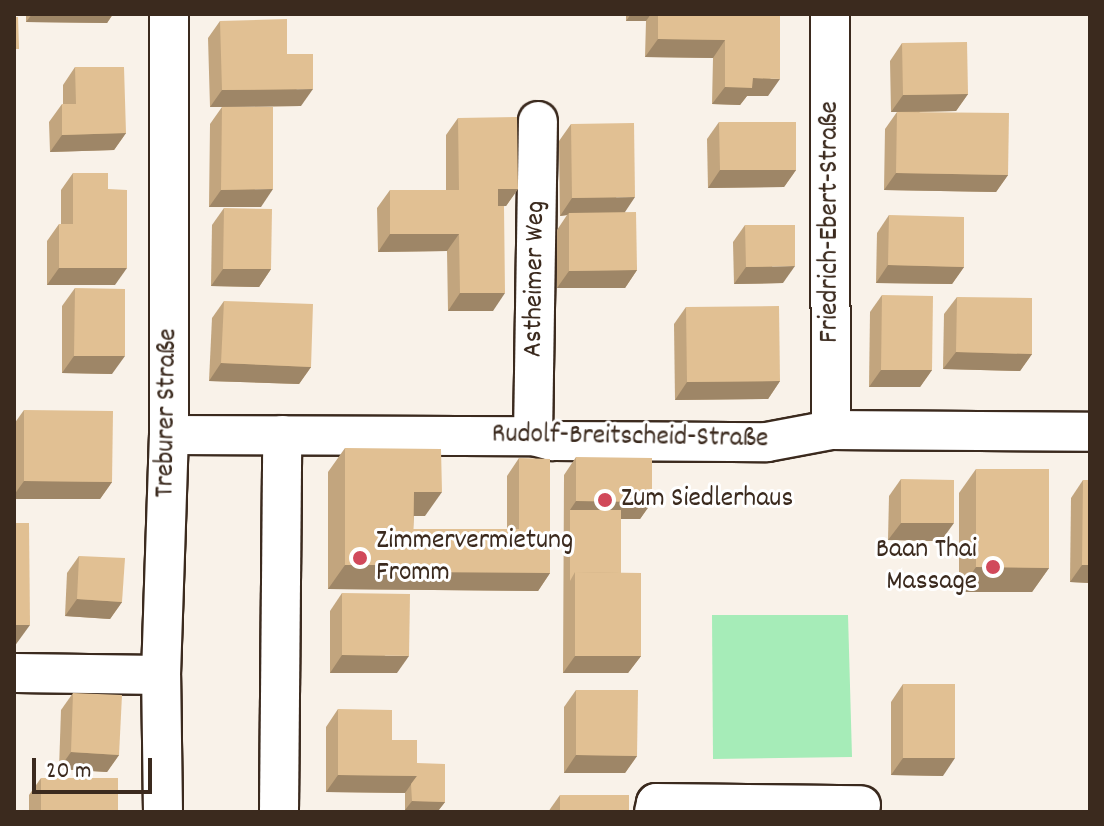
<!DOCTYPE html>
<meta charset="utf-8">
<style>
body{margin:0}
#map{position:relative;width:1104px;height:826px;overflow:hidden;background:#f9f2e9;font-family:Dekko,sans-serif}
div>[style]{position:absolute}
.green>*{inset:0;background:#a6ecb8}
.roads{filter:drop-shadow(2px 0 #3b2a1e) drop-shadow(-2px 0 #3b2a1e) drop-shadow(0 2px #3b2a1e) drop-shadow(0 -2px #3b2a1e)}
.minor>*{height:38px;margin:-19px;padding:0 19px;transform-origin:19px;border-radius:19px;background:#fff}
.wall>*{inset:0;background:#c2a57e}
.shaded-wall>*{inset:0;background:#9e8667}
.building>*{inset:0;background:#e1c093}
.dots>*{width:22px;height:22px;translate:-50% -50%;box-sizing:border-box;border:4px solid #fff;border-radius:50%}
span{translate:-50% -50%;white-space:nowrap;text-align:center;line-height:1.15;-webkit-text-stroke:6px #fff;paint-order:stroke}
.street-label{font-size:28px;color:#3b2a1e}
.poi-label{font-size:28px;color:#3b2a1e}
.left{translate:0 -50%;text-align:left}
.right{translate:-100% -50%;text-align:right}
.frame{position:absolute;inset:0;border:16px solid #3b2a1e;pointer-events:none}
.scale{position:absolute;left:32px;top:758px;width:120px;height:36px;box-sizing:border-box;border:4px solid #3b2a1e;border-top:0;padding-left:10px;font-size:24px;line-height:28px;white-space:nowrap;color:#3b2a1e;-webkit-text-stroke:6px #fff;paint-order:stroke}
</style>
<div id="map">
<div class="green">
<i style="clip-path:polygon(712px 615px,848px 615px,852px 757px,713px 759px)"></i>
</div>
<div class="roads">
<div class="minor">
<i style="left:830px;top:14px;width:416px;rotate:89.9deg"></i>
<i style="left:169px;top:435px;width:364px;rotate:0.2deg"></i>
<i style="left:533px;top:436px;width:20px;rotate:15deg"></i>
<i style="left:552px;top:441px;width:215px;rotate:0.3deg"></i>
<i style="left:767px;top:442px;width:65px;rotate:-10.6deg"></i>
<i style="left:831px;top:430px;width:259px;rotate:0.4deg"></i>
<i style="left:533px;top:436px;width:315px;rotate:-89.1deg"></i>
<i style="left:14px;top:673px;width:147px;rotate:0.8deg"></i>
<i style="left:163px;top:812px;width:137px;rotate:-90.8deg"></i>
<i style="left:161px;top:675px;width:240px;rotate:-88.1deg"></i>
<i style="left:169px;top:435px;width:421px;rotate:-90deg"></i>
<i style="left:279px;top:812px;width:377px;rotate:-89.5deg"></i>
<i style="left:654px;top:812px;width:9px;rotate:-77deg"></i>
<i style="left:656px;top:803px;width:205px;rotate:0.6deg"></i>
</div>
</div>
<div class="wall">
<i style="clip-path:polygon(26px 14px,113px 14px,107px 23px,26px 22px)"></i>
<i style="clip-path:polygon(626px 14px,780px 14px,768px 96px,747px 96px,740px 105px,712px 104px,713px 58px,645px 57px,646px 21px,626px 21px)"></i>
<i style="clip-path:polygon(220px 21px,287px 54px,301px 106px,226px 107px,261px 207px,209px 207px,210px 124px,222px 107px,210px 107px,208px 38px)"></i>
<i style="clip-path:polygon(902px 43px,968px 94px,956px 111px,919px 112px,1008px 175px,996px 192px,884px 190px,885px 129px,897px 112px,891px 112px,890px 61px)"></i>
<i style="clip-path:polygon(75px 67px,126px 133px,114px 150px,50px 152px,49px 122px,62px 104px,63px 104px,63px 85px)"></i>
<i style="clip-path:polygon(458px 118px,518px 189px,506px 206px,504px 206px,493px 311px,448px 311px,447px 251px,378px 252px,377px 208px,390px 190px,446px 190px,446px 135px)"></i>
<i style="clip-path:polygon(719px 122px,796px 170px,784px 187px,708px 188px,707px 139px)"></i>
<i style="clip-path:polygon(571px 124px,625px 212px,637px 270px,625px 288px,557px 288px,557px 230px,567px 215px,560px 216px,559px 141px)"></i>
<i style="clip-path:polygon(73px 173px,108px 189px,115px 285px,47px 285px,47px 241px,59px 224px,61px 224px,61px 190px)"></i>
<i style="clip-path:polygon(224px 208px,271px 269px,259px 287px,211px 286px,212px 225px)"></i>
<i style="clip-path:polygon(889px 215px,964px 267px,952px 284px,876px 283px,877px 233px)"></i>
<i style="clip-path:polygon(745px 225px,783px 283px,734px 284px,733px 242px)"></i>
<i style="clip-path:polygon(75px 288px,112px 374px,62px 373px,62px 306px)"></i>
<i style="clip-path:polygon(882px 295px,932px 370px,920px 387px,869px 387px,870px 312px)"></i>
<i style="clip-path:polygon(957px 297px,1032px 354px,1020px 371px,943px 369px,944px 314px)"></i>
<i style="clip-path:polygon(224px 301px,311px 367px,299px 384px,209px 381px,212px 318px)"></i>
<i style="clip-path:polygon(686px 307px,780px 381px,768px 399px,675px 400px,674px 324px)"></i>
<i style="clip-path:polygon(24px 410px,112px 482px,100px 499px,14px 499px,14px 424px)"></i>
<i style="clip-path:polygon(345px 448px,425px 516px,414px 516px,413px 529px,507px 529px,507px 476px,519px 458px,550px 573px,538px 591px,328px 589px,328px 472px)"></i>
<i style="clip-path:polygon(576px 457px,652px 502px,640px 519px,621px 519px,621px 573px,641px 656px,628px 673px,563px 673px,564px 475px)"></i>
<i style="clip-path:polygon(976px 469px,1049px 568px,1032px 592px,959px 592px,959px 493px)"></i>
<i style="clip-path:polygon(901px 479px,941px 541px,888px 540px,889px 496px)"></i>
<i style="clip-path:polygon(1083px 480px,1090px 583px,1070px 582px,1071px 498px)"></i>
<i style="clip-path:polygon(79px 556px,122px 602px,110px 619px,65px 616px,67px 573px)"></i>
<i style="clip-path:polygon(342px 593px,397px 673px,330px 673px,330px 611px)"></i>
<i style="clip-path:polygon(903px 684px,943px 776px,891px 775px,891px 702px)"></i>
<i style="clip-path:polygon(576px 690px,637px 756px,625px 773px,564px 773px,564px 707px)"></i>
<i style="clip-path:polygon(73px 693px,119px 755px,107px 772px,59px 769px,61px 710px)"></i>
<i style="clip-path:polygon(338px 709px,392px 740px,417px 763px,445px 802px,438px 811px,405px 810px,405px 793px,326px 792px,326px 727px)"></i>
<i style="clip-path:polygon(41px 778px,118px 812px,29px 812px,29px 795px)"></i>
<i style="clip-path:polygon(560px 795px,629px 812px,548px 812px)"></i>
</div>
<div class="shaded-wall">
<i style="clip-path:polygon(32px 14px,113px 14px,107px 23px,26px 22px)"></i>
<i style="clip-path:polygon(631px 14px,651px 14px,646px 21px,626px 21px)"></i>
<i style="clip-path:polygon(658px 39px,725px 40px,713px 58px,645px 57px)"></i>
<i style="clip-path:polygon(753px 78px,780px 79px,768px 96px,747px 96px,740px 105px,712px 104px,725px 87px)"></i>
<i style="clip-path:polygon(313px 89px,301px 106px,210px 107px,222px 90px)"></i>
<i style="clip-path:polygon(968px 94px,956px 111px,891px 112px,903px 95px)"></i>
<i style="clip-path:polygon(126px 133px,114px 150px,50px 152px,62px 135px)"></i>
<i style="clip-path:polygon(720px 170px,796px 170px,784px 187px,708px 188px)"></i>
<i style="clip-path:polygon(896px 173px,1008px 175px,996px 192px,884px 190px)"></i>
<i style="clip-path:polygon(273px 189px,261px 207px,209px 207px,221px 190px)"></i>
<i style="clip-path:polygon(498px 189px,518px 189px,506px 206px,486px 207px)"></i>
<i style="clip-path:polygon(635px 197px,623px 215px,569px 213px,567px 215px,560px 216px,572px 198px)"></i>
<i style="clip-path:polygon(390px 234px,459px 234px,447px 251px,378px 252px)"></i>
<i style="clip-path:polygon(888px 265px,964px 267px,952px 284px,876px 283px)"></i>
<i style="clip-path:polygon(795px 266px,783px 283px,734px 284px,746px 267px)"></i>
<i style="clip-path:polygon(59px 268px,127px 268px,115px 285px,47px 285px)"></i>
<i style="clip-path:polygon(223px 269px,271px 269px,259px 287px,211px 286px)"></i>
<i style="clip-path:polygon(637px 270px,625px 288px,557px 288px,569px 271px)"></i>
<i style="clip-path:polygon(460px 293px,505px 293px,493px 311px,448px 311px)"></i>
<i style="clip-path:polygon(956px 352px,1032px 354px,1020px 371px,943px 369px)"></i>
<i style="clip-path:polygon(74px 356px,125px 356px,112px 374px,62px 373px)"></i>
<i style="clip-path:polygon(221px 363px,311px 367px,299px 384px,209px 381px)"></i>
<i style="clip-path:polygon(881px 370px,932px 370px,920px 387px,869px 387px)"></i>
<i style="clip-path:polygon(780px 381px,768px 399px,675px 400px,687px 382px)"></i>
<i style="clip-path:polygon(24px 481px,112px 482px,100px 499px,14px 499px,14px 495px)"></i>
<i style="clip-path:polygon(414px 492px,442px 492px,425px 516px,397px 516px)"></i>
<i style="clip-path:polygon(576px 501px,652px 502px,640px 519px,570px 519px,570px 510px)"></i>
<i style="clip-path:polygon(901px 523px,954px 523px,941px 541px,888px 540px)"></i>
<i style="clip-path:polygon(345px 565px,413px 565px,550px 573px,538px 591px,328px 589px)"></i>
<i style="clip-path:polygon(1082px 565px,1090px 565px,1090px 583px,1070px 582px)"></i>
<i style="clip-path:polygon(976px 567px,1049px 568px,1032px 592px,959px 592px)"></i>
<i style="clip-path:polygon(77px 599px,122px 602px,110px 619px,65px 616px)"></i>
<i style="clip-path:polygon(14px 625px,30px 625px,14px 647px)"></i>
<i style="clip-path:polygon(342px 655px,409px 656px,397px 673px,330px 673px)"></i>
<i style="clip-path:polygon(575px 656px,641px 656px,628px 673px,563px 673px)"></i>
<i style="clip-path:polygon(71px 752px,119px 755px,107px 772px,59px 769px)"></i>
<i style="clip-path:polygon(576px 755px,637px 756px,625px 773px,564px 773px)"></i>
<i style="clip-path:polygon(903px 758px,955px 758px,943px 776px,891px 775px)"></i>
<i style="clip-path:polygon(338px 775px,417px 776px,405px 793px,326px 792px)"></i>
<i style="clip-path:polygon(412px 801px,445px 802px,438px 811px,405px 810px)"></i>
</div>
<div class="building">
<i style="clip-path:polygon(658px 14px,780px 14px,780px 79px,753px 78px,752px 88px,725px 87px,725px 40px,658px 39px)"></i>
<i style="clip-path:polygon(14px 17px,18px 17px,19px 49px,14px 49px)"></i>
<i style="clip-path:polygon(287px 19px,287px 54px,313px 54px,313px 89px,222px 90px,220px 21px)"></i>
<i style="clip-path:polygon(967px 42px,968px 94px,903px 95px,902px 43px)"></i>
<i style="clip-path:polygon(75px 67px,124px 67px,126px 133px,62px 135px,62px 104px,76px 104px)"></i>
<i style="clip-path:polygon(222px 107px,273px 107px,273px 189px,221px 190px)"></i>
<i style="clip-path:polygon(897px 112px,1009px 113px,1008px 175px,896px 173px)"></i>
<i style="clip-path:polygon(517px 117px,518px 189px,498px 189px,498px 206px,504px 206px,505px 293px,460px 293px,459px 234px,390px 234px,390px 190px,459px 190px,458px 118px)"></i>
<i style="clip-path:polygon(719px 122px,796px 122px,796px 170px,720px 170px)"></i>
<i style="clip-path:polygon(634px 123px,635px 197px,572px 198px,571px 124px)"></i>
<i style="clip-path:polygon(73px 173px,108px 173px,108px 189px,127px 190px,127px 268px,59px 268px,59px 224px,73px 224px)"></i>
<i style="clip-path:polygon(224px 208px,272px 209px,271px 269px,223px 269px)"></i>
<i style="clip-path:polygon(636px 212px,637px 270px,569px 271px,569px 213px)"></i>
<i style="clip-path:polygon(889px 215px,964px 217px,964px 267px,888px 265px)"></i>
<i style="clip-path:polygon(745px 225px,795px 225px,795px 266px,746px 267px)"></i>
<i style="clip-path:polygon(75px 288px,125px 289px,125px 356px,74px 356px)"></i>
<i style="clip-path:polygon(882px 295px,933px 296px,932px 370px,881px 370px)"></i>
<i style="clip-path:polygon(957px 297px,1032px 298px,1032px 354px,956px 352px)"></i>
<i style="clip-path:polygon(224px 301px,313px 304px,311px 367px,221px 363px)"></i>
<i style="clip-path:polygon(779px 306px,780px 381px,687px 382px,686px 307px)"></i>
<i style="clip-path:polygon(24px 410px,113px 411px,112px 482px,24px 481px)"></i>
<i style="clip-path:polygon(345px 448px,441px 449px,442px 492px,414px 492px,413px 565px,345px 565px)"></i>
<i style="clip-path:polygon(576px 457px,652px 458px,652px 502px,576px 501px)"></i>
<i style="clip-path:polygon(519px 458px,550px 459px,550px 573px,409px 572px,413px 565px,413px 529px,519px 529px)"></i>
<i style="clip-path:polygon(976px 469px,1049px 469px,1049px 568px,976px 567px)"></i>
<i style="clip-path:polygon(901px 479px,954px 480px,954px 523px,901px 523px)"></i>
<i style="clip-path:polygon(1083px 480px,1090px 480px,1090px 565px,1082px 565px)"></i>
<i style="clip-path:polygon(570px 510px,621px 510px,621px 573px,575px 572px,570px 581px)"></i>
<i style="clip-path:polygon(14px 523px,29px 523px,30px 625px,14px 625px)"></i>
<i style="clip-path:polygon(79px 556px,125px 558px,122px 602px,77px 599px)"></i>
<i style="clip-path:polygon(575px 572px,641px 573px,641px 656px,575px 656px)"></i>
<i style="clip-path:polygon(342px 593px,410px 594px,409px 656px,342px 655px)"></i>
<i style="clip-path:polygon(903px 684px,955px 684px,955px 758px,903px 758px)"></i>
<i style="clip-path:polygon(576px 690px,638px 690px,637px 756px,576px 755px)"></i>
<i style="clip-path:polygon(73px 693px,122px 695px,119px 755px,71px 752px)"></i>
<i style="clip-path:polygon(338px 709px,392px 710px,392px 740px,417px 740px,417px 776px,338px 775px)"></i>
<i style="clip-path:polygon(417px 763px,445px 764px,445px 802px,412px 801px,411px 784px,417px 776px)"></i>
<i style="clip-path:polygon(41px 778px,118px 778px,118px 812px,41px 812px)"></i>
<i style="clip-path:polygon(560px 795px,629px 795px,629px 812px,560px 812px)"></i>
</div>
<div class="dots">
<i style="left:605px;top:500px;background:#d1495b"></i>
<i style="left:360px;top:558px;background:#d1495b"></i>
<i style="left:993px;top:567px;background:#d1495b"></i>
</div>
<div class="street-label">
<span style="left:831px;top:222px;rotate:-90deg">Friedrich-Ebert-Straße</span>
<span style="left:536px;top:279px;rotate:-89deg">Astheimer Weg</span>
<span style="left:168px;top:413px;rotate:-89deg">Treburer Straße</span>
<span style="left:630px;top:438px;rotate:1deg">Rudolf-Breitscheid-Straße</span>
</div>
<div class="poi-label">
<span class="left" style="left:621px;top:500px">Zum Siedlerhaus</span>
<span class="left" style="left:376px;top:558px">Zimmervermietung<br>Fromm</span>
<span class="right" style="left:977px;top:567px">Baan Thai<br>Massage</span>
</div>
<div class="frame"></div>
<div class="scale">20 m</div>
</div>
